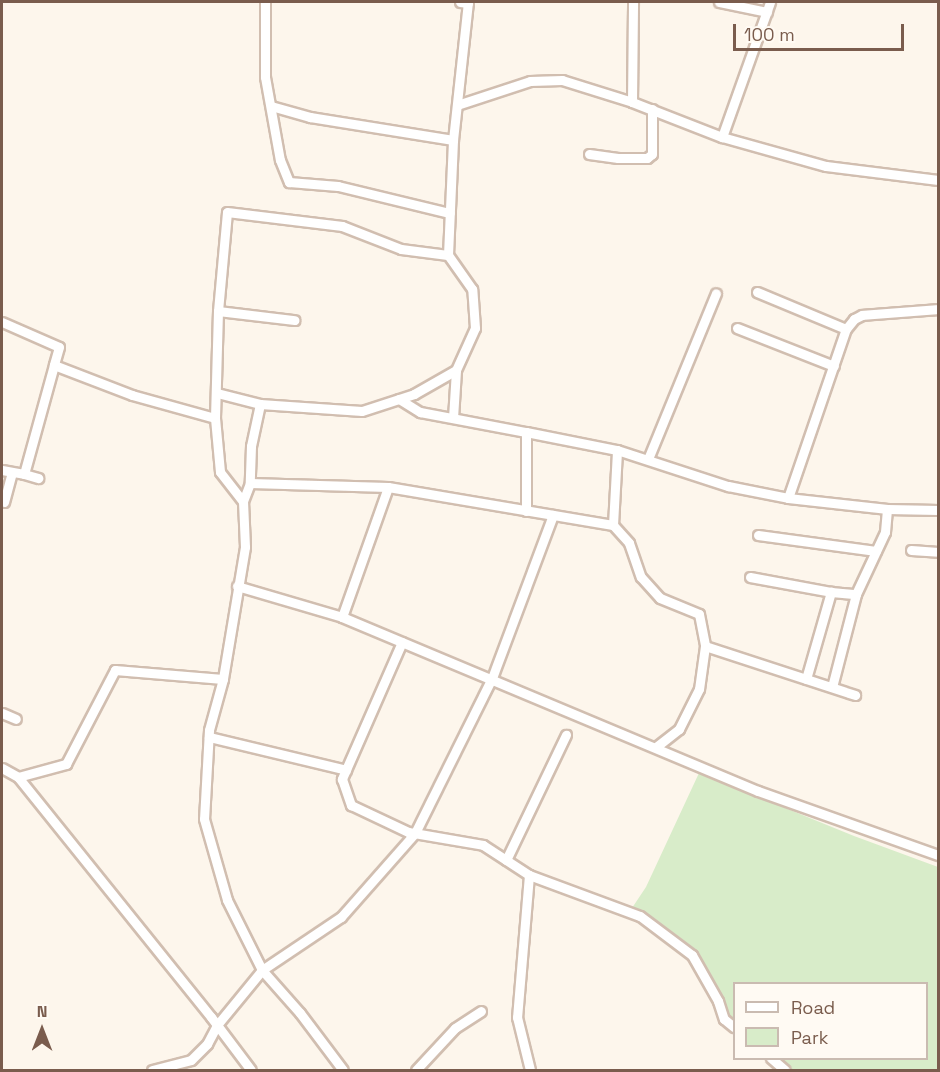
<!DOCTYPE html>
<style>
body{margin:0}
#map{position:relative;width:940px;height:1072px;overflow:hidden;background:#fdf6ec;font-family:"Space Grotesk",sans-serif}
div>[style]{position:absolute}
.green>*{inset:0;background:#d8ecc9}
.roads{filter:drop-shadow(2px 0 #d1beb0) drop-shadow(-2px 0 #d1beb0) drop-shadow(0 2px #d1beb0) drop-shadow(0 -2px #d1beb0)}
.street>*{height:9px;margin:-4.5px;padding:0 4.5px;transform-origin:4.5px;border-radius:4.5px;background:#fff}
span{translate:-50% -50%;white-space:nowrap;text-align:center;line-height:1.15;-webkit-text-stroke:4.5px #fffaf3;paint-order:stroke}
.frame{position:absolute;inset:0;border:3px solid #7a5c4d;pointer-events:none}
.legend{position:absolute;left:733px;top:982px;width:195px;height:78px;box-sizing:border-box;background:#fffaf3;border:2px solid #cabbb1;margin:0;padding:8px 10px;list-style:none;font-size:18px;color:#7a5c4d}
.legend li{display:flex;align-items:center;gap:12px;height:30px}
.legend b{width:30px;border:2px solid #cabbb1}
.north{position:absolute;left:12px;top:1000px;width:60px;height:60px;-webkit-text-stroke:4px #fffaf3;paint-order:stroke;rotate:0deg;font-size:16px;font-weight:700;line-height:24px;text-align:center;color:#7a5c4d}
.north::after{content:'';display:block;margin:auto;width:21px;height:27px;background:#7a5c4d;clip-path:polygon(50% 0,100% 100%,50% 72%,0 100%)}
.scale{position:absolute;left:733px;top:24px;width:171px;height:27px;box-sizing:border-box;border:3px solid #7a5c4d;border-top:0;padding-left:8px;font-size:18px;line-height:21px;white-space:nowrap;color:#7a5c4d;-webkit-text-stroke:4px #fffaf3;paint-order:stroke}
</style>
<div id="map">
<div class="green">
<i style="clip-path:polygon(699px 773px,854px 836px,938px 867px,938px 1070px,783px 1070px,771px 1059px,926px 1058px,926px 984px,734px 984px,734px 1024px,726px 1015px,692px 952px,632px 908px,646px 887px)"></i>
</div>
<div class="roads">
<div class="street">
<i style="left:265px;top:2px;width:75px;rotate:90deg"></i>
<i style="left:265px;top:77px;width:84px;rotate:79.8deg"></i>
<i style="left:280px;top:160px;width:24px;rotate:68deg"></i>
<i style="left:289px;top:182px;width:49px;rotate:4.7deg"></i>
<i style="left:338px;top:186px;width:115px;rotate:13.6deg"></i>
<i style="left:719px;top:2px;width:49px;rotate:11.8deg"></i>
<i style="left:632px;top:102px;width:97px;rotate:21.3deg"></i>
<i style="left:722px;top:137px;width:108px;rotate:15.6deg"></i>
<i style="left:826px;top:166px;width:113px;rotate:7.1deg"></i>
<i style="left:457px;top:105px;width:77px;rotate:-18.2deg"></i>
<i style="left:530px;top:81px;width:32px;rotate:-2deg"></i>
<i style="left:562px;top:80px;width:73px;rotate:17.4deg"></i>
<i style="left:632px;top:102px;width:100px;rotate:-89.4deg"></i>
<i style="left:271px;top:106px;width:41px;rotate:15.8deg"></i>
<i style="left:310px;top:117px;width:145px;rotate:9.1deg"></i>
<i style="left:722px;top:137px;width:143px;rotate:-70.4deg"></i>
<i style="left:589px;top:154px;width:29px;rotate:8deg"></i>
<i style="left:618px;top:158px;width:29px"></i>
<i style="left:647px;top:158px;width:6px;rotate:-39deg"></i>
<i style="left:652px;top:154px;width:45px;rotate:-90deg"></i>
<i style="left:757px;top:292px;width:96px;rotate:22.6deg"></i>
<i style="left:218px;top:311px;width:99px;rotate:-84.8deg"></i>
<i style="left:227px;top:212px;width:116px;rotate:6.9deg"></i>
<i style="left:342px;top:226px;width:63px;rotate:21.3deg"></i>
<i style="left:401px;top:249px;width:47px;rotate:7.3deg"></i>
<i style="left:2px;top:322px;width:62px;rotate:23.7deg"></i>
<i style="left:59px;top:347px;width:19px;rotate:106deg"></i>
<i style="left:737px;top:328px;width:104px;rotate:21.4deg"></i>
<i style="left:217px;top:393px;width:44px;rotate:14.3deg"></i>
<i style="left:260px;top:404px;width:102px;rotate:3.9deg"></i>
<i style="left:362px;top:411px;width:55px;rotate:-18.1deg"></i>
<i style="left:414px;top:394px;width:48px;rotate:-29.7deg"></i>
<i style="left:456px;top:370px;width:46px;rotate:-65.7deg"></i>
<i style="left:475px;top:328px;width:39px;rotate:-94deg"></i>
<i style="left:472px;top:289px;width:42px;rotate:-125.2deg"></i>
<i style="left:448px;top:255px;width:115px;rotate:-87.5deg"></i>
<i style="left:453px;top:140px;width:138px;rotate:-83.8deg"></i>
<i style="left:468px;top:3px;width:8px;rotate:-173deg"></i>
<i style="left:399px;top:399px;width:25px;rotate:32deg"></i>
<i style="left:420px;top:412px;width:108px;rotate:10.7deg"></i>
<i style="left:260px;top:404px;width:43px;rotate:102.1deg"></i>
<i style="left:251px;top:446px;width:37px;rotate:92deg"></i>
<i style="left:250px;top:483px;width:19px;rotate:111deg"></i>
<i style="left:243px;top:501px;width:46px;rotate:87.5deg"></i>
<i style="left:245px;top:547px;width:134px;rotate:99.5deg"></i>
<i style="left:223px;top:679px;width:53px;rotate:105.4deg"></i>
<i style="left:209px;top:730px;width:89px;rotate:93.2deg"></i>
<i style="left:204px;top:819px;width:84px;rotate:74.1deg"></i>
<i style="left:227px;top:900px;width:78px;rotate:63.4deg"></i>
<i style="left:262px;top:970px;width:57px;rotate:48.5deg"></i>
<i style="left:300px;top:1013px;width:71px;rotate:53deg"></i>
<i style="left:215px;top:418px;width:54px;rotate:84.7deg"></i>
<i style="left:220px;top:472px;width:37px;rotate:52deg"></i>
<i style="left:453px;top:418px;width:48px;rotate:-86.4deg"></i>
<i style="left:648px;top:459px;width:179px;rotate:-67.7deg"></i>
<i style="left:2px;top:470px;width:22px;rotate:10deg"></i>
<i style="left:24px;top:474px;width:113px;rotate:-74.6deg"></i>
<i style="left:54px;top:365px;width:84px;rotate:21deg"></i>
<i style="left:132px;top:395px;width:86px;rotate:15.5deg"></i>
<i style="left:215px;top:418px;width:107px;rotate:-88.4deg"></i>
<i style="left:218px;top:311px;width:77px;rotate:6.8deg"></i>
<i style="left:24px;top:474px;width:15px;rotate:16deg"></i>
<i style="left:250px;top:483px;width:138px;rotate:1.7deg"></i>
<i style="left:388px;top:487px;width:228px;rotate:9.6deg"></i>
<i style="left:613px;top:525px;width:24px;rotate:48deg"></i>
<i style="left:629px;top:543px;width:36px;rotate:71deg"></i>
<i style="left:641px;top:577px;width:28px;rotate:48deg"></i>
<i style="left:660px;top:598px;width:42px;rotate:22.3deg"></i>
<i style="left:699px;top:614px;width:33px;rotate:79deg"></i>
<i style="left:705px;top:646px;width:43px;rotate:97.9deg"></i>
<i style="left:699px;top:689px;width:45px;rotate:116.6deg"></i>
<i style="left:679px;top:729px;width:29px;rotate:142deg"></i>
<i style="left:788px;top:498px;width:179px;rotate:-71.1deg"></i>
<i style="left:846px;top:329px;width:13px;rotate:-51deg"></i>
<i style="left:854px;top:319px;width:9px;rotate:-27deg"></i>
<i style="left:862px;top:315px;width:76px;rotate:-4.5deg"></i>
<i style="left:4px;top:502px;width:30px;rotate:-75deg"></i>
<i style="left:526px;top:511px;width:79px;rotate:-90deg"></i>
<i style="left:526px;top:432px;width:93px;rotate:11.2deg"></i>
<i style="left:613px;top:525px;width:75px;rotate:-86.9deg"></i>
<i style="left:617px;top:450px;width:117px;rotate:18deg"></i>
<i style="left:728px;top:486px;width:61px;rotate:11.3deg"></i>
<i style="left:788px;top:498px;width:100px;rotate:6.3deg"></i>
<i style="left:887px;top:509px;width:51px;rotate:1.1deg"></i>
<i style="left:758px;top:535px;width:119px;rotate:7.7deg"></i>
<i style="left:911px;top:550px;width:27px;rotate:4deg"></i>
<i style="left:750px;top:577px;width:82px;rotate:10.5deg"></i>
<i style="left:831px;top:592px;width:25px;rotate:5deg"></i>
<i style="left:237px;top:586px;width:109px;rotate:16.4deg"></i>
<i style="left:342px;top:617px;width:451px;rotate:22.7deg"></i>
<i style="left:758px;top:791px;width:191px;rotate:19.6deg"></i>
<i style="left:342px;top:617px;width:138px;rotate:-70.5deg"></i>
<i style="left:402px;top:642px;width:150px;rotate:113.7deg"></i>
<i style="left:342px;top:779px;width:28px;rotate:71deg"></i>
<i style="left:351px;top:805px;width:63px;rotate:25.3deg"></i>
<i style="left:408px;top:832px;width:76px;rotate:9.8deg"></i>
<i style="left:483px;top:845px;width:55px;rotate:33.1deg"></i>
<i style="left:529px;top:875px;width:143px;rotate:94.8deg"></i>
<i style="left:517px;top:1017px;width:55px;rotate:76.2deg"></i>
<i style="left:705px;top:646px;width:158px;rotate:18.1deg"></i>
<i style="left:806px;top:679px;width:91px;rotate:-74deg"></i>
<i style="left:832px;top:687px;width:96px;rotate:-75.5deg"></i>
<i style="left:856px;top:594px;width:68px;rotate:-64.9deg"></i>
<i style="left:885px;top:532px;width:23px;rotate:-85deg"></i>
<i style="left:2px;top:713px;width:15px;rotate:23deg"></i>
<i style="left:209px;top:737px;width:141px;rotate:13.5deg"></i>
<i style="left:2px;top:768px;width:18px;rotate:29deg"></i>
<i style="left:18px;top:777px;width:308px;rotate:51.2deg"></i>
<i style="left:211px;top:1017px;width:66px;rotate:53deg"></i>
<i style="left:18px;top:777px;width:50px;rotate:-15.2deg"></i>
<i style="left:66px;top:764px;width:106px;rotate:-62.5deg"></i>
<i style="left:115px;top:670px;width:108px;rotate:4.8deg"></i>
<i style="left:506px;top:860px;width:139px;rotate:-64.4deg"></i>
<i style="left:529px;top:875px;width:118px;rotate:20.3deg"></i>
<i style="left:640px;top:916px;width:65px;rotate:36.9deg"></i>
<i style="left:692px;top:955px;width:53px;rotate:60.5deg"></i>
<i style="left:718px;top:1001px;width:19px;rotate:72deg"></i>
<i style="left:724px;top:1019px;width:13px;rotate:39deg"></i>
<i style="left:771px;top:1058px;width:18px;rotate:41deg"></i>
<i style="left:152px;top:1070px;width:40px;rotate:-14.4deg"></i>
<i style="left:191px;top:1060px;width:23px;rotate:-45deg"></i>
<i style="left:207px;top:1044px;width:21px;rotate:-62deg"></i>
<i style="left:217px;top:1025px;width:71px;rotate:-50.7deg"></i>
<i style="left:262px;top:970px;width:95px;rotate:-33.9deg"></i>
<i style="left:341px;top:917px;width:112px;rotate:-48.6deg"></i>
<i style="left:415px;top:833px;width:173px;rotate:-63.6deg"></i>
<i style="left:492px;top:678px;width:174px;rotate:-69.5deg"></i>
<i style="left:416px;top:1070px;width:57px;rotate:-47.1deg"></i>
<i style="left:455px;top:1028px;width:31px;rotate:-33deg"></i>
</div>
</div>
<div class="frame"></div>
<ul class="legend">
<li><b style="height:8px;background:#fff"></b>Road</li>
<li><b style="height:16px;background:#d8ecc9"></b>Park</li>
</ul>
<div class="north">N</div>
<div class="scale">100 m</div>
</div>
